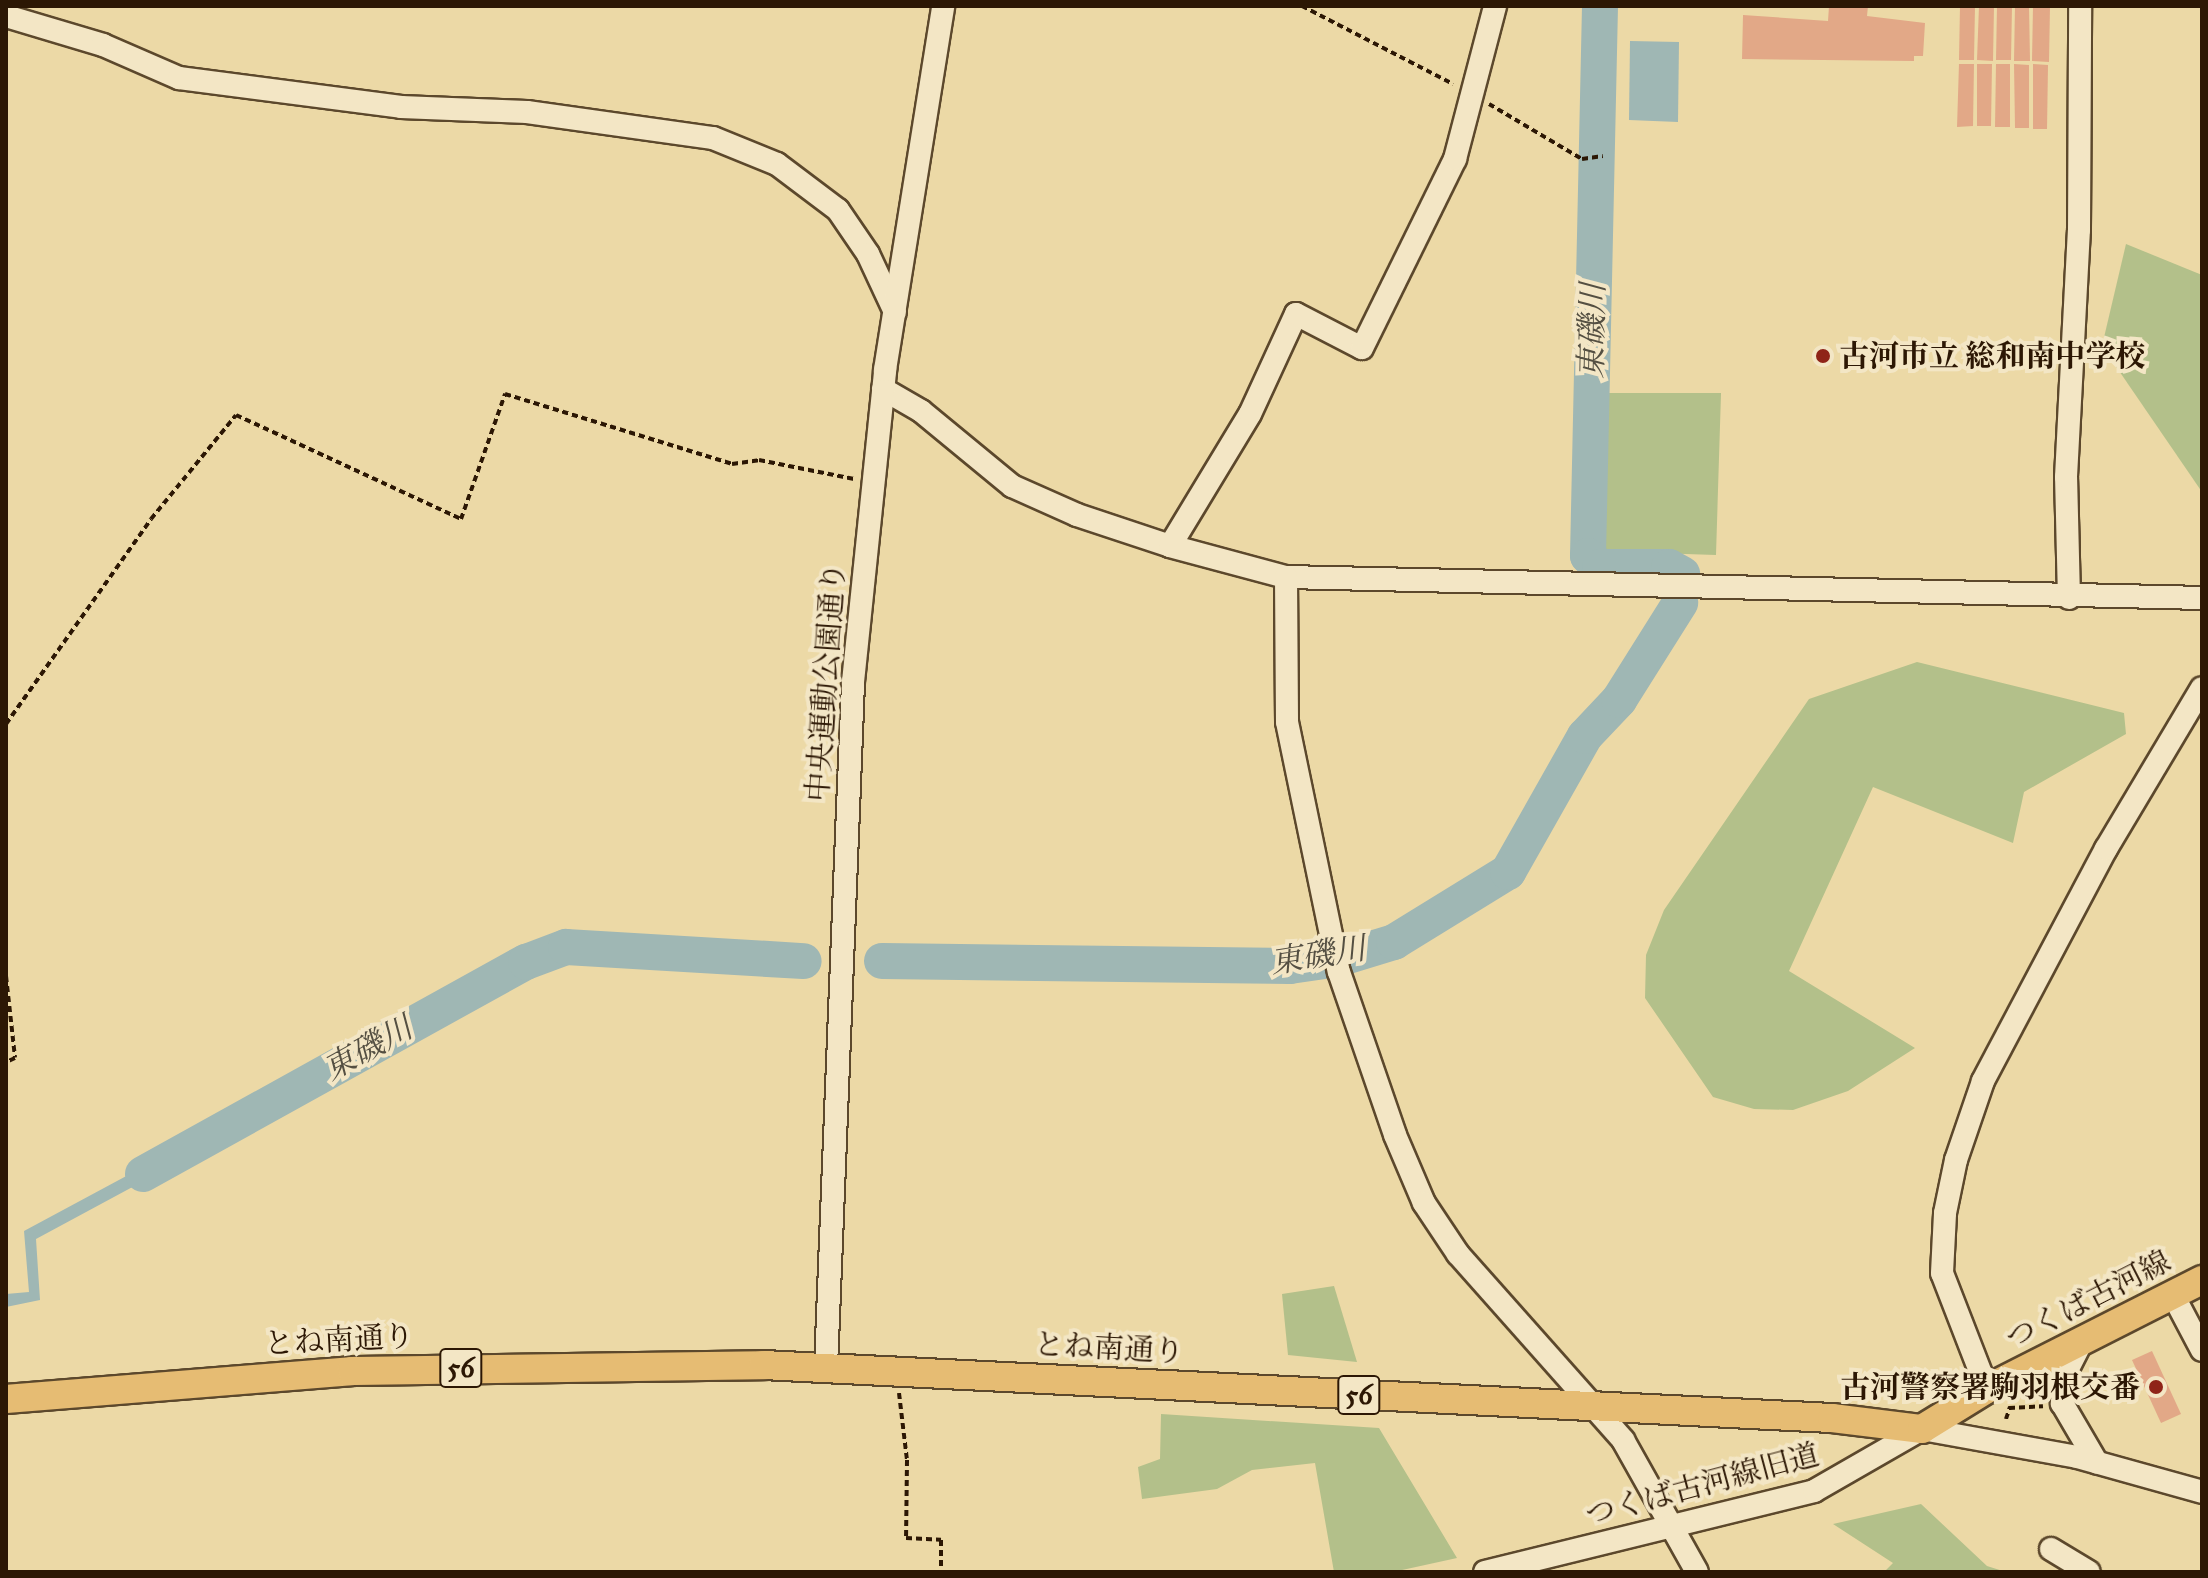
<!DOCTYPE html>
<meta charset="utf-8">
<style>
body{margin:0}
#map{position:relative;width:2208px;height:1578px;overflow:hidden;background:#ecd9a6;font-family:"IM FELL Great Primer","Noto Serif JP",serif}
div>[style]{position:absolute}
.green>*{inset:0;background:#b3c08a}
.water>*{inset:0;background:#9fb7b4}
.river>*{height:36px;margin:-18px;padding:0 18px;transform-origin:18px;border-radius:18px;background:#9fb7b4}
.building>*{inset:0;background:#e2a887}
.path>*{height:4px;margin-top:-2px;transform-origin:0;background:repeating-linear-gradient(90deg,#2c1704 0 6px,transparent 0 10px)}
.roads{filter:drop-shadow(2px 0 #5c482c) drop-shadow(-2px 0 #5c482c) drop-shadow(0 2px #5c482c) drop-shadow(0 -2px #5c482c)}
.minor>*{height:22px;margin:-11px;padding:0 11px;transform-origin:11px;border-radius:11px;background:#f3e6c5}
.major>*{height:28px;margin:-14px;padding:0 14px;transform-origin:14px;border-radius:14px;background:#e6bc73}
.dots>*{width:22px;height:22px;translate:-50% -50%;box-sizing:border-box;border:4px solid #f3e6c5;border-radius:50%}
span{translate:-50% -50%;white-space:nowrap;text-align:center;line-height:1.15;-webkit-text-stroke:8px #f3e6c5;paint-order:stroke}
.shield-label span{padding:2px 6px;background:#f3e6c5;border:2px solid;border-radius:6px;-webkit-text-stroke-width:0}
.shield-label{font-size:28px;color:#2c1704;font-weight:700}
.poi-label{font-size:30px;color:#2c1704;font-weight:700}
.left{translate:0 -50%;text-align:left}
.right{translate:-100% -50%;text-align:right}
.street-label{font-size:30px;color:#2c1704}
.water-label{font-size:32px;color:#544f42;font-style:italic}
.frame{position:absolute;inset:0;border:8px solid #2c1704;pointer-events:none}
</style>
<div id="map">
<div class="green">
<i style="clip-path:polygon(2126px 244px,2202px 275px,2202px 492px,2102px 346px)"></i>
<i style="clip-path:polygon(1601px 393px,1721px 393px,1716px 555px,1593px 551px)"></i>
<i style="clip-path:polygon(1917px 662px,2124px 713px,2126px 734px,2024px 792px,2013px 843px,1873px 787px,1789px 971px,1915px 1048px,1848px 1091px,1793px 1110px,1754px 1109px,1713px 1097px,1645px 998px,1646px 955px,1664px 910px,1809px 699px)"></i>
<i style="clip-path:polygon(1334px 1286px,1357px 1362px,1288px 1355px,1282px 1294px)"></i>
<i style="clip-path:polygon(1161px 1414px,1379px 1428px,1457px 1558px,1393px 1572px,1334px 1572px,1315px 1463px,1252px 1470px,1217px 1489px,1142px 1499px,1138px 1467px,1160px 1459px)"></i>
<i style="clip-path:polygon(1921px 1504px,1987px 1566px,2006px 1572px,1884px 1572px,1893px 1563px,1833px 1524px)"></i>
</div>
<div class="water">
<i style="clip-path:polygon(1630px 41px,1679px 42px,1678px 122px,1629px 120px)"></i>
<i style="clip-path:polygon(184px 1145px,190px 1156px,36px 1239px,40px 1300px,6px 1307px,6px 1294px,29px 1292px,24px 1231px)"></i>
</div>
<div class="river">
<i style="left:1600px;top:6px;width:550px;rotate:91.25deg"></i>
<i style="left:1588px;top:556px;width:16px;rotate:43deg"></i>
<i style="left:1600px;top:567px;width:69px"></i>
<i style="left:1669px;top:567px;width:15px;rotate:28deg"></i>
<i style="left:882px;top:961px;width:408px;rotate:0.7deg"></i>
<i style="left:1290px;top:966px;width:49px;rotate:-8.3deg"></i>
<i style="left:1338px;top:959px;width:59px;rotate:-16.9deg"></i>
<i style="left:1394px;top:942px;width:134px;rotate:-31.6deg"></i>
<i style="left:1508px;top:872px;width:156px;rotate:-60.5deg"></i>
<i style="left:1585px;top:736px;width:50px;rotate:-46.6deg"></i>
<i style="left:1619px;top:700px;width:115px;rotate:-57.8deg"></i>
<i style="left:143px;top:1174px;width:438px;rotate:-29deg"></i>
<i style="left:526px;top:962px;width:43px;rotate:-20.6deg"></i>
<i style="left:566px;top:947px;width:238px;rotate:3.4deg"></i>
</div>
<div class="building">
<i style="clip-path:polygon(1829px 6px,1868px 6px,1867px 16px,1925px 23px,1923px 56px,1914px 56px,1914px 61px,1742px 59px,1743px 15px,1828px 21px)"></i>
<i style="clip-path:polygon(1960px 6px,1975px 6px,1974px 60px,1959px 60px)"></i>
<i style="clip-path:polygon(1979px 6px,1994px 6px,1993px 61px,1977px 60px)"></i>
<i style="clip-path:polygon(1997px 6px,2012px 6px,2011px 60px,1996px 60px)"></i>
<i style="clip-path:polygon(2015px 6px,2029px 6px,2030px 61px,2014px 61px)"></i>
<i style="clip-path:polygon(2033px 6px,2050px 6px,2049px 62px,2032px 61px)"></i>
<i style="clip-path:polygon(1959px 64px,1974px 64px,1973px 126px,1957px 127px)"></i>
<i style="clip-path:polygon(1977px 64px,1992px 64px,1991px 126px,1977px 126px)"></i>
<i style="clip-path:polygon(1996px 64px,2010px 64px,2010px 127px,1995px 127px)"></i>
<i style="clip-path:polygon(2014px 64px,2029px 65px,2029px 128px,2015px 128px)"></i>
<i style="clip-path:polygon(2033px 64px,2048px 65px,2047px 129px,2033px 129px)"></i>
<i style="clip-path:polygon(2152px 1351px,2181px 1414px,2161px 1423px,2132px 1360px)"></i>
</div>
<div class="path">
<i style="left:1302px;top:6px;width:170px;rotate:27.3deg"></i>
<i style="left:1489px;top:104px;width:108px;rotate:30.6deg"></i>
<i style="left:1582px;top:159px;width:21px;rotate:-8deg"></i>
<i style="left:6px;top:724px;width:251px;rotate:-54.7deg"></i>
<i style="left:151px;top:519px;width:134px;rotate:-50.7deg"></i>
<i style="left:236px;top:415px;width:248px;rotate:24.8deg"></i>
<i style="left:461px;top:519px;width:133px;rotate:-70.6deg"></i>
<i style="left:505px;top:394px;width:238px;rotate:17.1deg"></i>
<i style="left:732px;top:464px;width:27px;rotate:-8deg"></i>
<i style="left:759px;top:460px;width:97px;rotate:11.3deg"></i>
<i style="left:6px;top:976px;width:82px;rotate:83.7deg"></i>
<i style="left:15px;top:1058px;width:10px;rotate:156deg"></i>
<i style="left:899px;top:1393px;width:67px;rotate:83.2deg"></i>
<i style="left:907px;top:1460px;width:78px;rotate:90.7deg"></i>
<i style="left:906px;top:1538px;width:35px;rotate:3deg"></i>
<i style="left:941px;top:1540px;width:32px;rotate:90deg"></i>
<i style="left:2009px;top:1408px;width:34px;rotate:-3deg"></i>
<i style="left:2006px;top:1419px;width:13px;rotate:-72deg"></i>
</div>
<div class="roads">
<div class="minor">
<i style="left:6px;top:16px;width:101px;rotate:16.6deg"></i>
<i style="left:103px;top:45px;width:83px;rotate:23.5deg"></i>
<i style="left:179px;top:78px;width:224px;rotate:7.4deg"></i>
<i style="left:401px;top:107px;width:126px;rotate:2.3deg"></i>
<i style="left:527px;top:112px;width:188px;rotate:8deg"></i>
<i style="left:713px;top:138px;width:69px;rotate:22.1deg"></i>
<i style="left:777px;top:164px;width:76px;rotate:37deg"></i>
<i style="left:838px;top:210px;width:53px;rotate:55.7deg"></i>
<i style="left:868px;top:254px;width:64px;rotate:65deg"></i>
<i style="left:883px;top:389px;width:44px;rotate:30.1deg"></i>
<i style="left:921px;top:411px;width:118px;rotate:39.5deg"></i>
<i style="left:1012px;top:486px;width:71px;rotate:24deg"></i>
<i style="left:1077px;top:515px;width:98px;rotate:18.4deg"></i>
<i style="left:1170px;top:546px;width:120px;rotate:15deg"></i>
<i style="left:1286px;top:577px;width:916px;rotate:1.31deg"></i>
<i style="left:1170px;top:546px;width:154px;rotate:-58.8deg"></i>
<i style="left:1250px;top:414px;width:110px;rotate:-65.3deg"></i>
<i style="left:1296px;top:314px;width:74px;rotate:27.3deg"></i>
<i style="left:1362px;top:348px;width:211px;rotate:-63.8deg"></i>
<i style="left:1455px;top:159px;width:158px;rotate:-75.3deg"></i>
<i style="left:1286px;top:577px;width:145px;rotate:89.6deg"></i>
<i style="left:1287px;top:722px;width:255px;rotate:78.3deg"></i>
<i style="left:1339px;top:972px;width:172px;rotate:71deg"></i>
<i style="left:1395px;top:1135px;width:74px;rotate:66.9deg"></i>
<i style="left:1424px;top:1203px;width:61px;rotate:56.3deg"></i>
<i style="left:1458px;top:1254px;width:249px;rotate:48.4deg"></i>
<i style="left:1623px;top:1440px;width:151px;rotate:60.7deg"></i>
<i style="left:2069px;top:598px;width:121px;rotate:-91.4deg"></i>
<i style="left:2066px;top:477px;width:247px;rotate:-87deg"></i>
<i style="left:2079px;top:230px;width:224px;rotate:-89.7deg"></i>
<i style="left:2173px;top:1295px;width:62px;rotate:62.2deg"></i>
<i style="left:2082px;top:1341px;width:30px;rotate:117deg"></i>
<i style="left:2068px;top:1368px;width:36px;rotate:100deg"></i>
<i style="left:2062px;top:1403px;width:69px;rotate:59.7deg"></i>
<i style="left:826px;top:1367px;width:686px;rotate:-87.74deg"></i>
<i style="left:853px;top:682px;width:314px;rotate:-84.1deg"></i>
<i style="left:885px;top:370px;width:369px;rotate:-80.9deg"></i>
<i style="left:1987px;top:1389px;width:124px;rotate:-111.2deg"></i>
<i style="left:1942px;top:1273px;width:60px;rotate:-87.1deg"></i>
<i style="left:1945px;top:1213px;width:54px;rotate:-78.3deg"></i>
<i style="left:1956px;top:1160px;width:83px;rotate:-71.1deg"></i>
<i style="left:1983px;top:1081px;width:263px;rotate:-62.1deg"></i>
<i style="left:2106px;top:849px;width:187px;rotate:-59.2deg"></i>
<i style="left:2051px;top:1549px;width:44px;rotate:31.2deg"></i>
<i style="left:1485px;top:1572px;width:339px;rotate:-13.8deg"></i>
<i style="left:1814px;top:1491px;width:125px;rotate:-29.9deg"></i>
<i style="left:1922px;top:1429px;width:158px;rotate:10.2deg"></i>
<i style="left:2077px;top:1457px;width:130px;rotate:15.6deg"></i>
</div>
<div class="major">
<i style="left:6px;top:1399px;width:347px;rotate:-4.6deg"></i>
<i style="left:352px;top:1371px;width:411px;rotate:-0.8deg"></i>
<i style="left:763px;top:1365px;width:1070px;rotate:2.84deg"></i>
<i style="left:1832px;top:1418px;width:91px;rotate:7deg"></i>
<i style="left:1922px;top:1429px;width:76px;rotate:-31.6deg"></i>
<i style="left:1987px;top:1389px;width:241px;rotate:-26.9deg"></i>
</div>
</div>
<div class="dots">
<i style="left:1823px;top:356px;background:#8f2418"></i>
<i style="left:2156px;top:1387px;background:#8f2418"></i>
</div>
<div class="shield-label">
<span style="left:461px;top:1368px">56</span>
<span style="left:1359px;top:1395px">56</span>
</div>
<div class="poi-label">
<span class="left" style="left:1839px;top:356px">古河市立 総和南中学校</span>
<span class="right" style="left:2140px;top:1387px">古河警察署駒羽根交番</span>
</div>
<div class="street-label">
<span style="left:826px;top:682px;rotate:-86deg">中央運動公園通り</span>
<span style="left:2088px;top:1300px;rotate:-27deg">つくば古河線</span>
<span style="left:339px;top:1340px;rotate:-3deg">とね南通り</span>
<span style="left:1109px;top:1348px;rotate:3deg">とね南通り</span>
<span style="left:1702px;top:1485px;rotate:-15deg">つくば古河線旧道</span>
</div>
<div class="water-label">
<span style="left:1593px;top:331px;rotate:-89deg">東磯川</span>
<span style="left:1318px;top:956px;rotate:-9deg">東磯川</span>
<span style="left:368px;top:1049px;rotate:-29deg">東磯川</span>
</div>
<div class="frame"></div>
</div>
